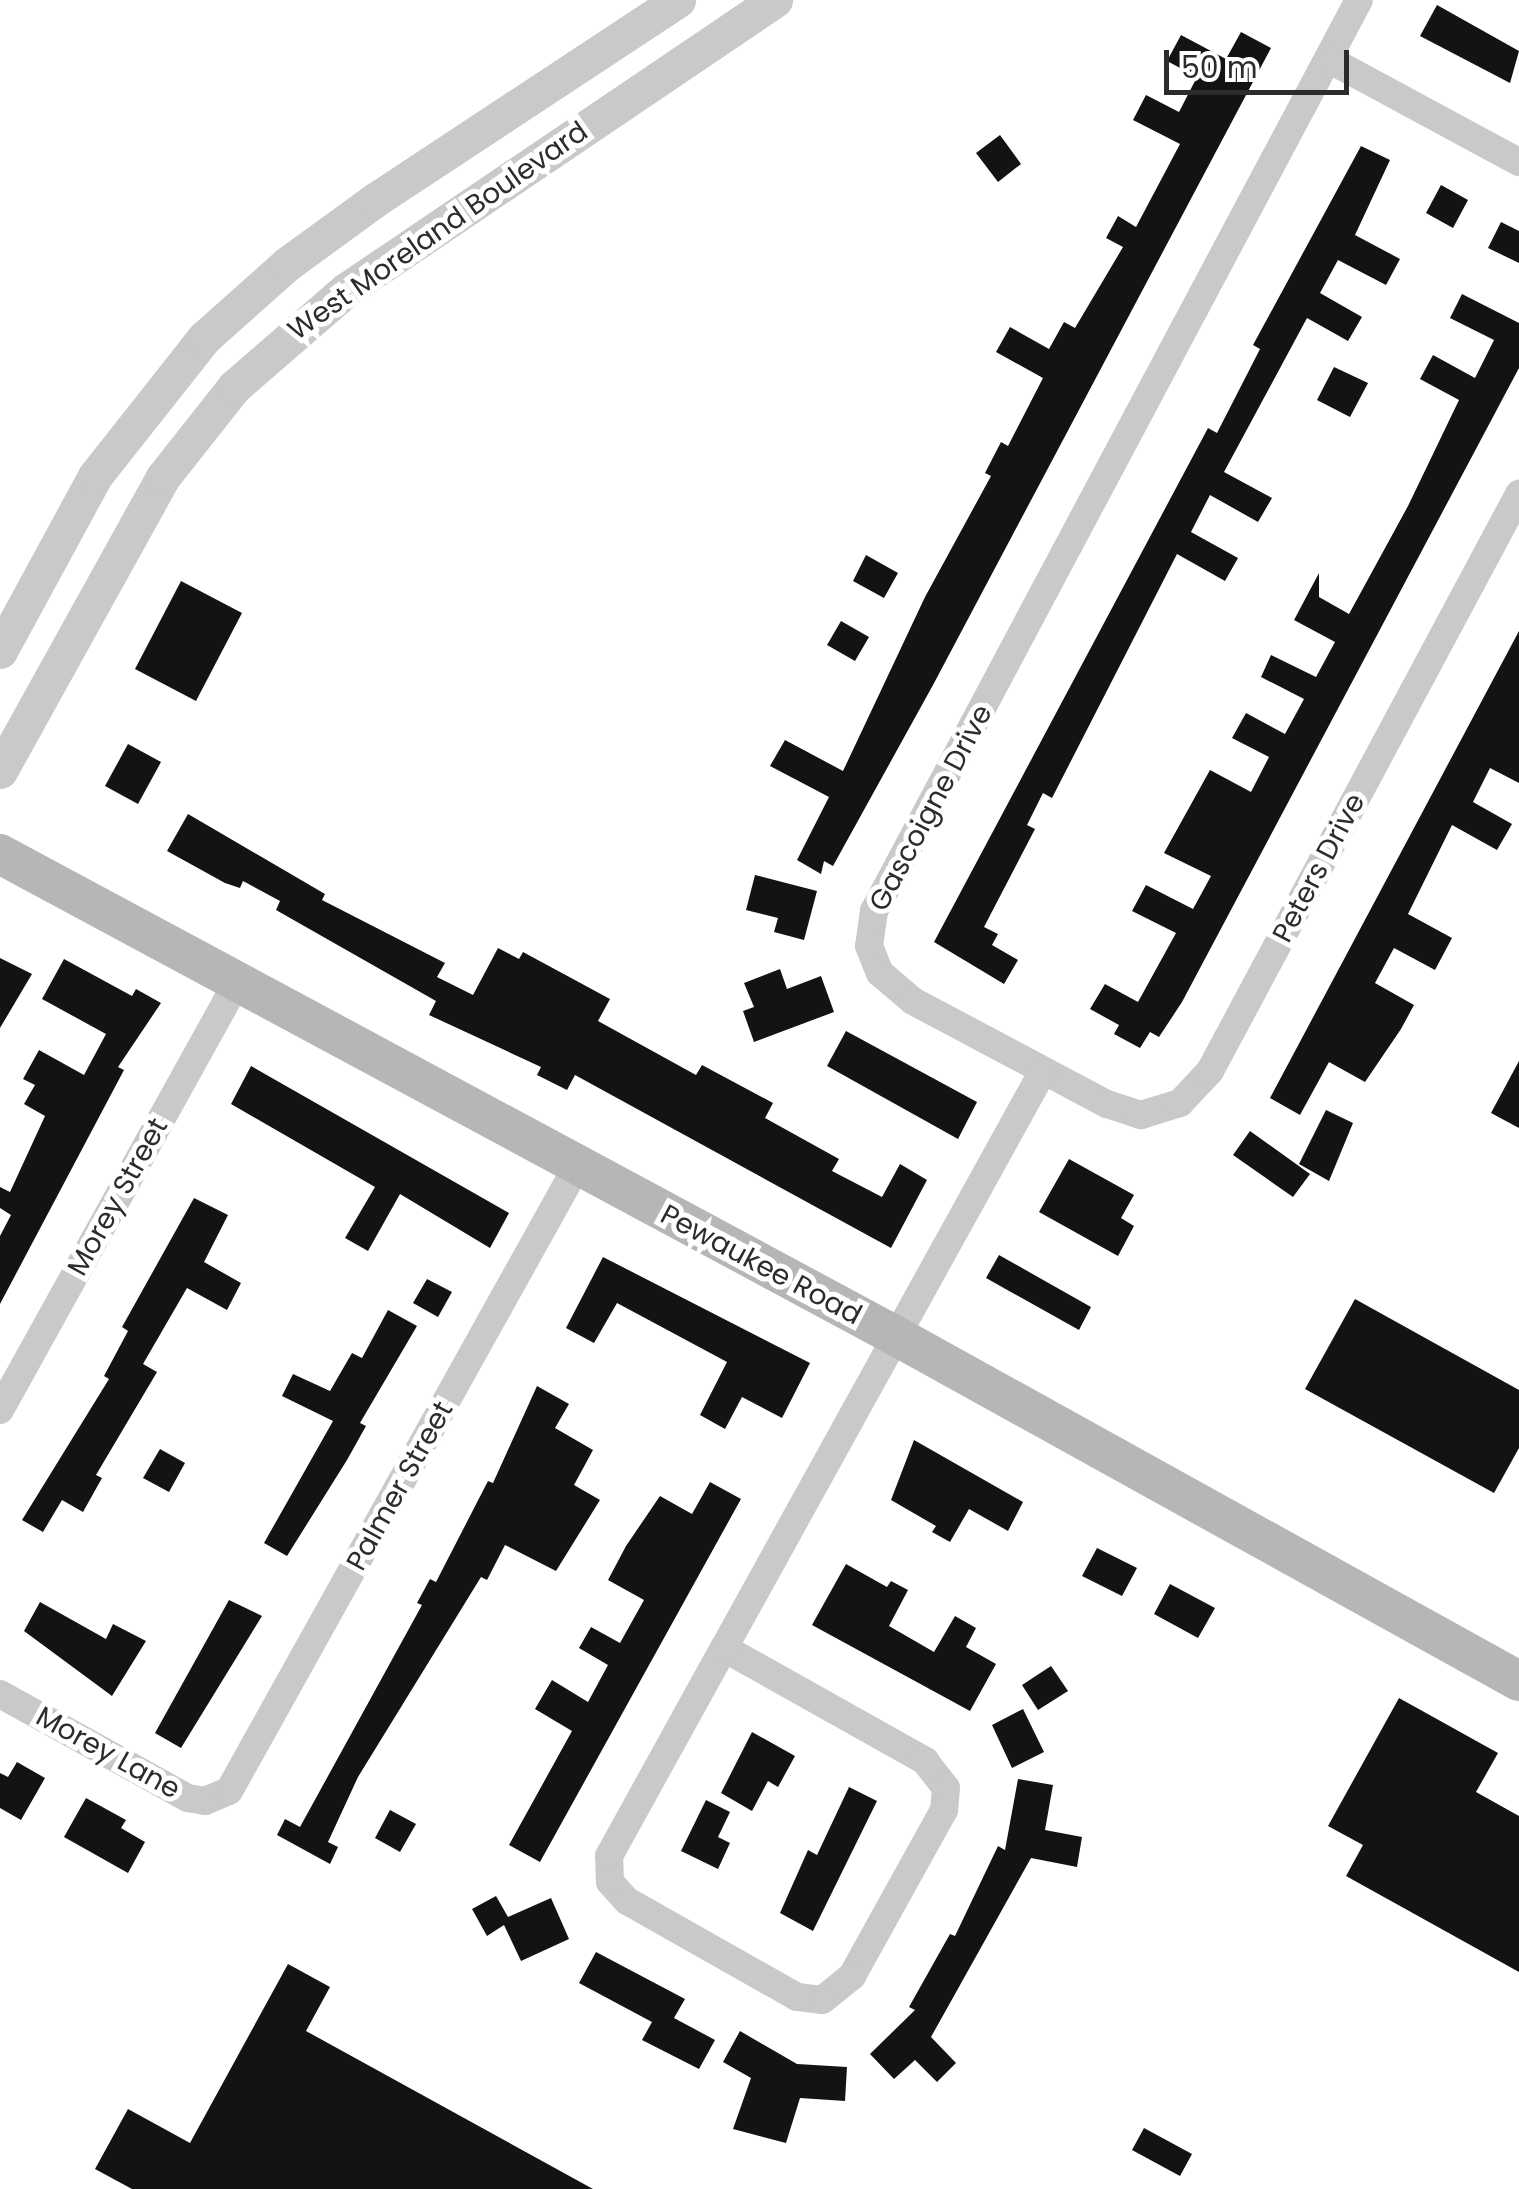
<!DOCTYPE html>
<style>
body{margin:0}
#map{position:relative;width:1519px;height:2189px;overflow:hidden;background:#fff;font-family:Poppins,sans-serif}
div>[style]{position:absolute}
.building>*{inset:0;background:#131313}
.minor>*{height:28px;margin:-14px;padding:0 14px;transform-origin:14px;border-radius:14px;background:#c9c9c9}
.tertiary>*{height:35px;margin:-17.5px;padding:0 17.5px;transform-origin:17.5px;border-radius:17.5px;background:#c9c9c9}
.secondary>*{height:40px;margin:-20px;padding:0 20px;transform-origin:20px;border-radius:20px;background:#b6b6b6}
span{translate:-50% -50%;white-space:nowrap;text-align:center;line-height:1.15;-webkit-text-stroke:10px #fff;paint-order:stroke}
.street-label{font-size:28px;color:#2c2c2c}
.scale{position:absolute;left:1164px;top:50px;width:185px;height:45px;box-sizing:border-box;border:5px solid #2c2c2c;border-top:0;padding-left:12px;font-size:30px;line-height:35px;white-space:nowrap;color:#2c2c2c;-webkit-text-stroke:8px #fff;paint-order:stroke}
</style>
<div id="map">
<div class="building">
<i style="clip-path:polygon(1437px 5px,1519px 51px,1510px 83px,1420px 36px)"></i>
<i style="clip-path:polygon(1241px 32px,1271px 48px,933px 685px,833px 866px,824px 861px,821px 874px,797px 860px,829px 797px,770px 766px,785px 740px,843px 771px,925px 597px,991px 476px,985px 473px,1001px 442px,1008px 446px,1043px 378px,996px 352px,1010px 327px,1049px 349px,1064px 322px,1075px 328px,1123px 247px,1106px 238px,1118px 216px,1136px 227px,1180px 144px,1133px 120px,1146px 95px,1179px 112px,1197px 77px,1167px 61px,1181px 35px,1226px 59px)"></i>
<i style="clip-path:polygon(1000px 135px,1021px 164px,998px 182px,976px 153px)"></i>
<i style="clip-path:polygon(1361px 146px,1390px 160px,1355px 235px,1400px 259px,1386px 285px,1338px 260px,1320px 293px,1362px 317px,1348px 341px,1307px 318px,1224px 472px,1272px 498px,1258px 522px,1210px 495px,1191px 532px,1238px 558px,1225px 581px,1177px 554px,1052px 798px,1043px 793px,1027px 825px,1035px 829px,984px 927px,998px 934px,992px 945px,1018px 960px,1004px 984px,934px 942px,1208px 428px,1217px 433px,1260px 349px,1253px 345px)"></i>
<i style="clip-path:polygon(1441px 185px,1468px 200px,1453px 228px,1426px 213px)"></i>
<i style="clip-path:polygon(1501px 222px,1519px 231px,1519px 263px,1488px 248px)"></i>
<i style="clip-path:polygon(1462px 294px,1519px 323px,1519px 368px,1182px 1002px,1159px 1037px,1150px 1032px,1140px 1048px,1114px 1034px,1119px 1025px,1090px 1009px,1105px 984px,1138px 1002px,1176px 933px,1132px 911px,1146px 885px,1193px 909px,1211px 876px,1164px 853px,1210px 770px,1251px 792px,1269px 757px,1232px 738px,1246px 713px,1285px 734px,1304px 699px,1261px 677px,1271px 655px,1316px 677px,1335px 642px,1294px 620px,1319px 573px,1319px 597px,1349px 614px,1408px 506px,1459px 400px,1420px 379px,1433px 355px,1475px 378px,1494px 340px,1450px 318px)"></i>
<i style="clip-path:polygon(1334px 367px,1368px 383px,1350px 417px,1317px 400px)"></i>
<i style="clip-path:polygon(866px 555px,898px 573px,884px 598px,853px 581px)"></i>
<i style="clip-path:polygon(181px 581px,242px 613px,196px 701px,135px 669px)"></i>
<i style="clip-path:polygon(841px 621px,869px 637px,855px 661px,827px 645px)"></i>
<i style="clip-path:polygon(1519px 631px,1519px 783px,1490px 768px,1473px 802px,1512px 824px,1497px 850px,1452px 825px,1408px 914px,1452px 938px,1435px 970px,1394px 948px,1375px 983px,1414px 1005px,1401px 1029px,1365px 1082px,1329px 1062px,1300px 1115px,1270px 1098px)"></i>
<i style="clip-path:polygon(128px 744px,161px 762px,138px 804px,105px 786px)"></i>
<i style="clip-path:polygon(188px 814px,325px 894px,322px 900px,445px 963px,437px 977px,473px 995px,498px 948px,519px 959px,523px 952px,610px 999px,598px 1021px,696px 1075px,702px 1065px,773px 1103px,765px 1118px,839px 1159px,832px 1171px,882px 1197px,900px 1164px,927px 1180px,891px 1248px,575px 1075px,567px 1090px,537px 1075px,541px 1067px,429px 1015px,436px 1001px,276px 910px,280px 901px,243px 881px,240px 888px,225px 883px,167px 851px)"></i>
<i style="clip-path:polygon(755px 875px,817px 891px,804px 940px,774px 932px,778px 918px,746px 910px)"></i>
<i style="clip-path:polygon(0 958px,32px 974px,0 1028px)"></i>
<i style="clip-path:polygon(64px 959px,132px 996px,136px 989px,161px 1003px,118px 1067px,124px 1070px,0 1304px,0 1236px,11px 1215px,0 1208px,0 1187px,10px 1192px,45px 1116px,24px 1104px,35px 1085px,23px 1079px,39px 1050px,84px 1075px,106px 1034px,42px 999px)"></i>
<i style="clip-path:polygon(780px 969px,787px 989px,821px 976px,834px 1012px,754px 1042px,743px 1011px,754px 1007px,744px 983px)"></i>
<i style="clip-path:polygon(846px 1031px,977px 1102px,958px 1139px,827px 1066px)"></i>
<i style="clip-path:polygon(1519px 1061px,1519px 1128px,1491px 1113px)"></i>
<i style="clip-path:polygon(251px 1066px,509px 1213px,490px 1248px,400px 1194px,368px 1251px,345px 1238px,375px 1187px,231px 1104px)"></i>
<i style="clip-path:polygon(1326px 1110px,1353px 1123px,1329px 1181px,1299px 1164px)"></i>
<i style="clip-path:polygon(1250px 1131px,1310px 1174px,1293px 1197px,1233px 1155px)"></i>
<i style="clip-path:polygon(1069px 1159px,1134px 1195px,1121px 1218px,1134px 1226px,1118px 1256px,1039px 1212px)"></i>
<i style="clip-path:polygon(194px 1198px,228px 1215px,204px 1262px,241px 1283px,227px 1310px,187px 1288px,143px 1364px,157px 1372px,96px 1475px,102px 1478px,83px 1512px,62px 1500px,43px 1532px,22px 1520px,109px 1379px,104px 1376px,128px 1331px,122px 1327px)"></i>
<i style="clip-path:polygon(999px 1255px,1091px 1307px,1079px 1330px,986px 1278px)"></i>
<i style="clip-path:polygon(603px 1257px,810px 1363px,782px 1418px,742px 1397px,725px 1429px,700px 1415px,727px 1362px,617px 1303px,594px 1343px,566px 1328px)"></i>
<i style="clip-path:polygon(427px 1279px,452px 1292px,438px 1317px,413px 1303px)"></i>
<i style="clip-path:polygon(1355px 1299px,1519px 1390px,1519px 1448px,1494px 1493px,1305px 1389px)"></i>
<i style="clip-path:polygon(388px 1310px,417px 1326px,360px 1423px,366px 1426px,347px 1460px,287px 1556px,264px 1543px,333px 1421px,282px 1396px,293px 1374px,330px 1391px,352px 1353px,362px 1358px)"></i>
<i style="clip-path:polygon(537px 1386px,569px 1404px,555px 1428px,593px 1450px,574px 1485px,600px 1500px,556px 1571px,505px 1545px,487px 1580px,481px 1577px,358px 1777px,328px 1842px,338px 1847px,330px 1864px,277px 1835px,285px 1819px,300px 1827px,422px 1605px,417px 1603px,430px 1579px,436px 1582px,488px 1481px,493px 1483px)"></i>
<i style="clip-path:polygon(914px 1440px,1023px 1502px,1008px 1531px,969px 1509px,950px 1542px,932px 1532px,936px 1526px,891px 1500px)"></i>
<i style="clip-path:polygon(160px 1449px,185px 1463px,169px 1492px,143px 1478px)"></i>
<i style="clip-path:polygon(710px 1482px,741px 1499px,540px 1862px,509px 1845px,572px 1731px,535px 1709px,552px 1680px,588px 1702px,608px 1665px,579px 1648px,591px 1627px,620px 1643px,644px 1600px,608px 1580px,626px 1546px,660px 1496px,692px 1514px)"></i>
<i style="clip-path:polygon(1097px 1548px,1137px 1568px,1122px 1596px,1082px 1576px)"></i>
<i style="clip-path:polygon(846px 1564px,887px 1587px,891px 1581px,908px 1590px,889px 1626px,934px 1652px,955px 1616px,976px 1628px,966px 1647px,996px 1664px,970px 1711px,812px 1625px)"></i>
<i style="clip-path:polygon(1170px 1584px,1215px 1608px,1198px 1638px,1154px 1614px)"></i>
<i style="clip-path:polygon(229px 1600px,262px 1616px,181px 1748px,155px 1733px)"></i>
<i style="clip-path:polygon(40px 1602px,106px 1639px,113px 1624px,146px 1641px,112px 1696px,24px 1631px)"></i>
<i style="clip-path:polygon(1051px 1666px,1068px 1691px,1038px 1710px,1022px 1685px)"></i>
<i style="clip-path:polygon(1399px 1698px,1498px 1753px,1476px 1792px,1519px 1816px,1519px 1972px,1346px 1876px,1363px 1845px,1328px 1826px)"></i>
<i style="clip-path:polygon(1023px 1709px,1044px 1752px,1012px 1768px,992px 1725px)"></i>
<i style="clip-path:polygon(752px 1732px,795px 1756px,778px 1787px,768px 1781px,752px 1811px,721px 1793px)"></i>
<i style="clip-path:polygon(17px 1762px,45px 1778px,21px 1820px,0 1808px,0 1773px,8px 1777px)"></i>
<i style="clip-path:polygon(1018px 1779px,1053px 1785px,1045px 1830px,1082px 1837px,1077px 1867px,1031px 1858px,931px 2037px,956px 2063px,937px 2082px,915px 2060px,894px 2079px,870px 2054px,915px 2010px,909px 2007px,950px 1934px,955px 1936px,998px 1846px,1005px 1850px)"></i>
<i style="clip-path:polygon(849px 1787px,877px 1801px,813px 1931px,780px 1913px,808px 1850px,817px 1855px)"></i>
<i style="clip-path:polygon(86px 1798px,126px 1820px,121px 1828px,145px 1842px,128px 1873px,64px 1837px)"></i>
<i style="clip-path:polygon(706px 1800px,730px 1812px,718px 1837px,730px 1843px,718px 1869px,681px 1851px)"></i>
<i style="clip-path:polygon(390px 1810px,416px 1824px,400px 1852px,375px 1838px)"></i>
<i style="clip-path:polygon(496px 1896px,508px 1917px,551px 1898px,569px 1939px,521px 1961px,504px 1925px,487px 1936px,472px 1909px)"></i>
<i style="clip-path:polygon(596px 1952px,685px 1999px,674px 2018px,715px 2040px,699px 2069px,642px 2040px,652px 2022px,579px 1983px)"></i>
<i style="clip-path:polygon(288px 1964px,330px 1987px,306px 2031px,593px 2189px,132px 2189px,95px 2169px,128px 2109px,190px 2143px)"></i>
<i style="clip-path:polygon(740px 2031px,797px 2064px,847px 2067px,845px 2101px,800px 2098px,786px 2143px,733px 2129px,751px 2078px,723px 2062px)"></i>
<i style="clip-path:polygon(1144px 2128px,1192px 2154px,1180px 2176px,1132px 2150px)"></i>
</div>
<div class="minor">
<i style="left:1359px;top:0;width:1032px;rotate:118.03deg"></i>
<i style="left:874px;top:911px;width:35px;rotate:98deg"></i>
<i style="left:869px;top:946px;width:29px;rotate:68deg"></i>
<i style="left:880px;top:973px;width:43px;rotate:40.3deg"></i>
<i style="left:913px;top:1001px;width:220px;rotate:28deg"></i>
<i style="left:1107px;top:1104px;width:36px;rotate:18deg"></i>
<i style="left:1141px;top:1115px;width:41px;rotate:-17.1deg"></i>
<i style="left:1180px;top:1103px;width:44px;rotate:-46.8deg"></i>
<i style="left:1210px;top:1071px;width:655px;rotate:-61.83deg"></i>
<i style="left:1330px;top:60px;width:215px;rotate:28.4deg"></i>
<i style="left:0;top:1410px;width:487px;rotate:-61deg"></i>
<i style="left:724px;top:1648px;width:231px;rotate:29.3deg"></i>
<i style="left:925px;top:1761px;width:34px;rotate:52deg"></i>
<i style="left:946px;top:1788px;width:22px;rotate:95deg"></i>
<i style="left:944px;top:1810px;width:190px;rotate:119deg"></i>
<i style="left:852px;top:1976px;width:38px;rotate:141deg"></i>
<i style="left:822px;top:2000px;width:25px;rotate:-173deg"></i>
<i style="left:797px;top:1997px;width:195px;rotate:-150.5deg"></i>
<i style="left:627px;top:1901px;width:25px;rotate:-132deg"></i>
<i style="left:610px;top:1882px;width:26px;rotate:-92deg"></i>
<i style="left:609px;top:1856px;width:238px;rotate:-61.1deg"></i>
<i style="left:724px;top:1648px;width:659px;rotate:-61.06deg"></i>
<i style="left:0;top:1694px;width:215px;rotate:29deg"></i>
<i style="left:188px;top:1798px;width:17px;rotate:10deg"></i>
<i style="left:205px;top:1801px;width:26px;rotate:-23deg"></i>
<i style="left:229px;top:1791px;width:713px;rotate:-60.88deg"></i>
</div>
<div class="tertiary">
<i style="left:0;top:651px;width:199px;rotate:-61.5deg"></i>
<i style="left:95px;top:476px;width:176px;rotate:-51.7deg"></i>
<i style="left:204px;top:338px;width:111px;rotate:-41.7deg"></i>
<i style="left:287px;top:264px;width:109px;rotate:-36deg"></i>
<i style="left:375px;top:200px;width:363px;rotate:-33.4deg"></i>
<i style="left:0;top:771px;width:336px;rotate:-61deg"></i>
<i style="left:163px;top:477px;width:115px;rotate:-51.7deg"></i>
<i style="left:234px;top:387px;width:148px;rotate:-40.9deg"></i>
<i style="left:346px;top:290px;width:518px;rotate:-34.06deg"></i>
</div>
<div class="secondary">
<i style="left:0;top:854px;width:1017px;rotate:28.28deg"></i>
<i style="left:896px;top:1336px;width:712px;rotate:28.98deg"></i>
</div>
<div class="street-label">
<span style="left:438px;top:231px;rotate:-35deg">West Moreland Boulevard</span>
<span style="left:931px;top:808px;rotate:-62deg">Gascoigne Drive</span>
<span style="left:1319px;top:868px;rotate:-62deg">Peters Drive</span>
<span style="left:118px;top:1197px;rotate:-61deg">Morey Street</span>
<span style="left:761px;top:1265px;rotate:28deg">Pewaukee Road</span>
<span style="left:400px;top:1486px;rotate:-61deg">Palmer Street</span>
<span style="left:108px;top:1753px;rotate:29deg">Morey Lane</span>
</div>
<div class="scale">50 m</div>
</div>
